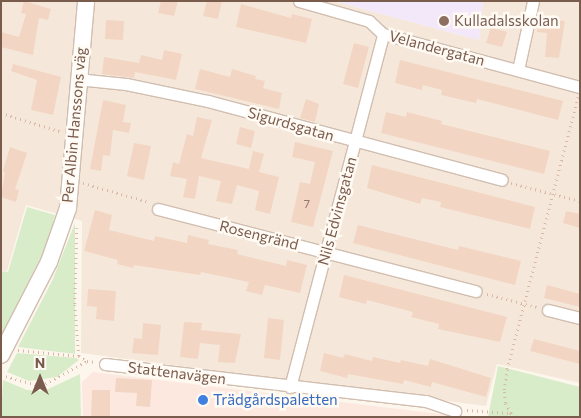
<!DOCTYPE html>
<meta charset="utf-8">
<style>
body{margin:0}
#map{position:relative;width:581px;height:418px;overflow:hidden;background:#fdf6ec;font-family:Commissioner,sans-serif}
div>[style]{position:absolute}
.residential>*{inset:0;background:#f5e8da}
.commercial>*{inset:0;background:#fde8e0}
.education>*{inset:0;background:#f3e8fa}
.green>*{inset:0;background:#d8ecc9}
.building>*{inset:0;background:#f3d5c3}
.path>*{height:2.5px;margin-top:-1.25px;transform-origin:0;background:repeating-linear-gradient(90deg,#d9b8a5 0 1px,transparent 0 5px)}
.roads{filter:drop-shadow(1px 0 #d1beb0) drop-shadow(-1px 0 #d1beb0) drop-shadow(0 1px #d1beb0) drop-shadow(0 -1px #d1beb0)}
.street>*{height:11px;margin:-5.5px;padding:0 5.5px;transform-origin:5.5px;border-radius:5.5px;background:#fff}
.secondary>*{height:16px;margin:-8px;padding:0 8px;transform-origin:8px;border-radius:8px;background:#fff}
.dots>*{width:14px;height:14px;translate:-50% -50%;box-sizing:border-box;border:2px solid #fffaf3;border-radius:50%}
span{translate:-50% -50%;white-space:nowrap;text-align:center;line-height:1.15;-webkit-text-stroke:5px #fffaf3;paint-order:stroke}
.number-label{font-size:12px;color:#987a6a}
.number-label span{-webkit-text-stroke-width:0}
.education-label{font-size:15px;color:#785e54}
.left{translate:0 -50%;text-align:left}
.street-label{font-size:15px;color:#7a5c4d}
.shop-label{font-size:15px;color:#366cbe}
.frame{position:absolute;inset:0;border:2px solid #7a5c4d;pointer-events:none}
.north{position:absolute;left:15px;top:353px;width:50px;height:50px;-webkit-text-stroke:4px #fffaf3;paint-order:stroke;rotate:0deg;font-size:14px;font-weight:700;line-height:20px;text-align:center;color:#7a5c4d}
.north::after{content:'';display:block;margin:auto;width:18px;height:22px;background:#7a5c4d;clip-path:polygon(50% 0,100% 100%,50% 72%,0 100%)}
</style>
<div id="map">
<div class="residential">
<i style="clip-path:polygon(1px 1px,333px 1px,479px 40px,483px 1px,580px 1px,580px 383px,497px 364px,486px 406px,81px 353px,82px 221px,26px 205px,7px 271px,1px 270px)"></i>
</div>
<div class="commercial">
<i style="clip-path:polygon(93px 372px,465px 417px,83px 417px,82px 382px)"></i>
</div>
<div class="education">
<i style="clip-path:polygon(333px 1px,483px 1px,479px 40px)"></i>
</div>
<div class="green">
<i style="clip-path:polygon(27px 207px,55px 215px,48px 243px,1px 336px,1px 271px,8px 272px)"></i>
<i style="clip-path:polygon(75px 223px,75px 354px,18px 347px,52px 281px)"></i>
<i style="clip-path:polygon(17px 353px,76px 358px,79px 360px,57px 377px,29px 381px,7px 372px)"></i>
<i style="clip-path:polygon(498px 366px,580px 387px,580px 417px,488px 417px)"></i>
<i style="clip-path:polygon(80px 374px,81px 417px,1px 417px,3px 380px,27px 390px,44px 391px)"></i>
</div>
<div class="building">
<i style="clip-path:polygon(24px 1px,51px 9px,48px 20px,39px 18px,33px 55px,1px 47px,1px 32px,19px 37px,26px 14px,21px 13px)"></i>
<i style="clip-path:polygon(161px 1px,178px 1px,174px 16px,158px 13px)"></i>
<i style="clip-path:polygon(207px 1px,222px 1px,218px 19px,203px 16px)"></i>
<i style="clip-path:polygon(241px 4px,291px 18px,292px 14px,312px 19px,306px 43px,236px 27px)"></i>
<i style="clip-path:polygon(538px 19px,565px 21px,559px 58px,545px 57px,547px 33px,537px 32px)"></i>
<i style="clip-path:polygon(106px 20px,124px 21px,123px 40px,105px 39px)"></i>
<i style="clip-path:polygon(491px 27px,507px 32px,502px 47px,486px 43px)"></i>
<i style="clip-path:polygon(354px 43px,369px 47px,358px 88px,343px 84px)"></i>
<i style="clip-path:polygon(164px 50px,182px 54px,176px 80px,135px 72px,134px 78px,102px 74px,104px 57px,139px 63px,141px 55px,162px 60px)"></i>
<i style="clip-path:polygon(400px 60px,563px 101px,558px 120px,477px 99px,476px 103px,441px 95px,442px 90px,423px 85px,422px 90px,395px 83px)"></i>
<i style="clip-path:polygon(13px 64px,61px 77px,53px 115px,31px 110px,37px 80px,11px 71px)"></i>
<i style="clip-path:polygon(200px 69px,230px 77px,232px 69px,256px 76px,255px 79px,265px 81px,263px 88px,282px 93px,279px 109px,195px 89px)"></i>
<i style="clip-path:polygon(306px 99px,319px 104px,315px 122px,300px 118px)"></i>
<i style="clip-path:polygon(103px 100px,126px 105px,123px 122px,131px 123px,129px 133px,113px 130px,110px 156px,103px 155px,101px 171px,90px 169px)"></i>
<i style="clip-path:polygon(386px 112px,406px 117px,407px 112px,442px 121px,441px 124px,550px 151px,544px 174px,381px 133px)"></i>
<i style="clip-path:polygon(197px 117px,212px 120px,201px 158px,249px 169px,253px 151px,264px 154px,259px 172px,279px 177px,270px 214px,255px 210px,259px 191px,237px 185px,232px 204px,216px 201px,221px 181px,199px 176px,195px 199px,183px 197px,187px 179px,170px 176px,173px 162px,179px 164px,187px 134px,193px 136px)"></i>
<i style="clip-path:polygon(240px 127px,255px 131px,251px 148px,236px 144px)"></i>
<i style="clip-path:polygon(295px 142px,333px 151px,313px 227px,291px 222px,300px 182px,310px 184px,315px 162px,292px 157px)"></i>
<i style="clip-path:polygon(134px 143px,151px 146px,144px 180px,127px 176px)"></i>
<i style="clip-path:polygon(10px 147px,27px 153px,15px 189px,19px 190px,16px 202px,1px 197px,5px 172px,3px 171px)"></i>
<i style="clip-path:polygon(372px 165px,535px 207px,530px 229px,440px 207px,441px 202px,422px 198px,420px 204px,367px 188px)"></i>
<i style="clip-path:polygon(95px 210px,112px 215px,109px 230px,154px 241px,155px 236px,187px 243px,188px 235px,209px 240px,208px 244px,238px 250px,237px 254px,286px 266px,287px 260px,307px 265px,300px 293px,265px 285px,262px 295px,246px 291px,249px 282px,201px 272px,200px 275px,134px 265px,133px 268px,117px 264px,118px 260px,84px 251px)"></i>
<i style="clip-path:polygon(566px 211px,580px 214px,580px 228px,563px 223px)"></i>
<i style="clip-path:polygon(358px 225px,458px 250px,459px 246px,521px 261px,515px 285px,353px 243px)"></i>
<i style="clip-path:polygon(344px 275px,507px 317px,500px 342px,438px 329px,439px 324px,411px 317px,413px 312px,367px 300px,366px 304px,339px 297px)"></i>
<i style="clip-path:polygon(547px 285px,580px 294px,580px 307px,544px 298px)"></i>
<i style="clip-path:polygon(88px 289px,116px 291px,114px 321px,96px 319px,97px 307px,87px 306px)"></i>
<i style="clip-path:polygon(268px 318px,284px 320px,280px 360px,264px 358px)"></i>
<i style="clip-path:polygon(184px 322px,202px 323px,201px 330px,241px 334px,235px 363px,218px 362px,220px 345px,200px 343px,198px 359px,180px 357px)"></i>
<i style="clip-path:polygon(143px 323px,161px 325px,158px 355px,132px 353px,134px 338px,142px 339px)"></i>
<i style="clip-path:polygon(534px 339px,580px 351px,580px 364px,530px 351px)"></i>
<i style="clip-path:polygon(324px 353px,343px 358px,345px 354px,372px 361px,373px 357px,400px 363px,401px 360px,428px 366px,430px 359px,491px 378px,486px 397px,432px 382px,431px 387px,404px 380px,403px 384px,348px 374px,347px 378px,320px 371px)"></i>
<i style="clip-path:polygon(116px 378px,152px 380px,150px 407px,136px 406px,137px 393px,115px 392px)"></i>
<i style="clip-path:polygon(92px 390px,110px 390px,110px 417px,91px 417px)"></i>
</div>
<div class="path">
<i style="left:1px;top:113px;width:64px;rotate:17.3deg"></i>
<i style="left:83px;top:183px;width:69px;rotate:16.1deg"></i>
<i style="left:511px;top:183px;width:71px;rotate:14.6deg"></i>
<i style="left:77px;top:228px;width:77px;rotate:91.5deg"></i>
<i style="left:75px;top:305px;width:51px;rotate:85.5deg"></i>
<i style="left:487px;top:294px;width:52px;rotate:14.6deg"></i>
<i style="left:18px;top:350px;width:61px;rotate:5.6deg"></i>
<i style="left:79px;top:356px;width:9px;rotate:32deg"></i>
<i style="left:1px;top:375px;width:41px;rotate:15.4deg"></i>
<i style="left:41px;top:386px;width:52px;rotate:-28.5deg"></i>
<i style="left:87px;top:361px;width:9px;rotate:6deg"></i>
<i style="left:467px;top:410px;width:44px;rotate:3.9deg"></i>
<i style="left:511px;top:413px;width:4px;rotate:63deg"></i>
<i style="left:509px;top:417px;width:4px;rotate:-63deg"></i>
<i style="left:511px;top:413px;width:12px;rotate:-121deg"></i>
<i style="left:505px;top:403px;width:13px;rotate:-94deg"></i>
<i style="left:504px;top:390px;width:21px;rotate:-82deg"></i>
<i style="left:507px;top:369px;width:281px;rotate:-75.4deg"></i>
</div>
<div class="roads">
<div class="street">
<i style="left:299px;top:1px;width:73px;rotate:15.9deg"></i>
<i style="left:369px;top:21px;width:19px;rotate:43deg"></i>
<i style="left:383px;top:34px;width:204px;rotate:15.1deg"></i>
<i style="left:518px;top:70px;width:71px;rotate:-77.7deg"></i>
<i style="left:77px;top:79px;width:49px;rotate:5.8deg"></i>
<i style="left:126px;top:84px;width:84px;rotate:11.7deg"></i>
<i style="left:208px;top:101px;width:304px;rotate:15deg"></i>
<i style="left:158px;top:209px;width:328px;rotate:14.5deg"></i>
<i style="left:548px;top:310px;width:33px;rotate:14deg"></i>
<i style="left:105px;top:364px;width:323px;rotate:6.6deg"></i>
<i style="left:426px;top:401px;width:31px;rotate:19deg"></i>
<i style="left:290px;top:387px;width:365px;rotate:-75.2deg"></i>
</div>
<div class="secondary">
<i style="left:1px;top:355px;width:105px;rotate:-62.7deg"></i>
<i style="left:49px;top:262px;width:57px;rotate:-70.6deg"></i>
<i style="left:68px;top:208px;width:208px;rotate:-85deg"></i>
</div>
</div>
<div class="dots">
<i style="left:444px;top:21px;background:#8d6e63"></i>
<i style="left:203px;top:400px;background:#3f7fe0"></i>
</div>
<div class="number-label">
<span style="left:307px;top:204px">7</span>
</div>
<div class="education-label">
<span class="left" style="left:454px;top:21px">Kulladalsskolan</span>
</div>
<div class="street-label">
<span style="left:437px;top:48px;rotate:15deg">Velandergatan</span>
<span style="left:291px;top:124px;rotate:16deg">Sigurdsgatan</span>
<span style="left:74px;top:125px;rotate:-85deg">Per Albin Hanssons väg</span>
<span style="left:337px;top:211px;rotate:-75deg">Nils Edvinsgatan</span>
<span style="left:259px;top:235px;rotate:14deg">Rosengränd</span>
<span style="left:177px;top:373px;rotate:7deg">Stattenavägen</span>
</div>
<div class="shop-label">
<span class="left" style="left:213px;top:400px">Trädgårdspaletten</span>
</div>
<div class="frame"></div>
<div class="north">N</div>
</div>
